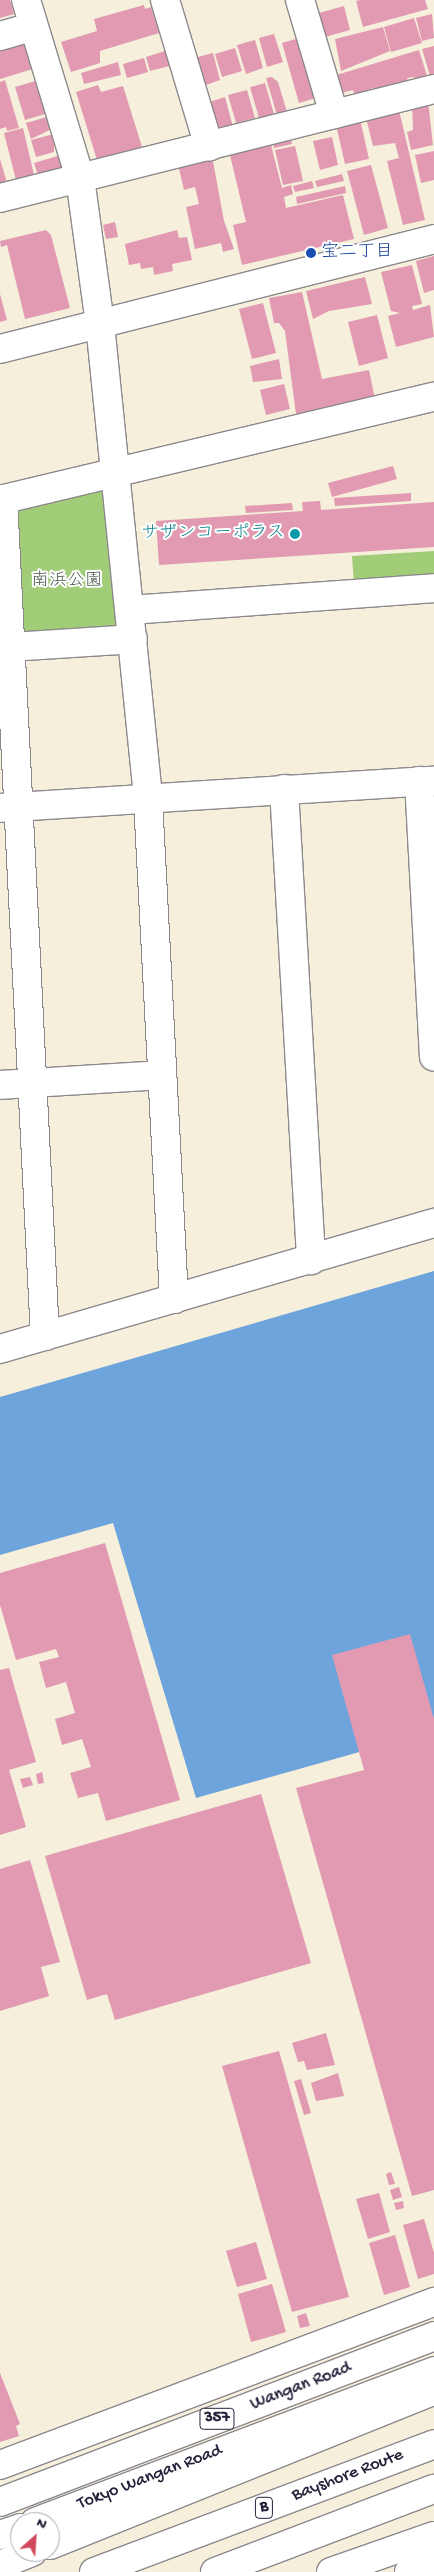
<!DOCTYPE html>
<meta charset="utf-8">
<style>
body{margin:0}
#map{position:relative;width:434px;height:2572px;overflow:hidden;background:#f5efdc;font-family:"Gochi Hand","Klee One",sans-serif}
div>[style]{position:absolute}
.green>*{inset:0;background:#a1cd79}
.water>*{inset:0;background:#6ea4dc}
.building>*{inset:0;background:#e19ab1}
.roads{filter:drop-shadow(1px 0 #8c888c) drop-shadow(-1px 0 #8c888c) drop-shadow(0 1px #8c888c) drop-shadow(0 -1px #8c888c)}
.minor>*{height:28px;margin:-14px;padding:0 14px;transform-origin:14px;border-radius:14px;background:#fff}
.highway>*{height:28px;margin:-14px;padding:0 14px;transform-origin:14px;border-radius:14px;background:#fff}
.dots>*{width:14px;height:14px;translate:-50% -50%;box-sizing:border-box;border:2px solid #fff;border-radius:50%}
span{translate:-50% -50%;white-space:nowrap;text-align:center;line-height:1.15;-webkit-text-stroke:4px #fff;paint-order:stroke}
.shield-label span{padding:1px 4px;background:#fff;border:1px solid;border-radius:4px;-webkit-text-stroke-width:0}
.shield-label{font-size:16px;color:#22223b;font-weight:700}
.transit-label{font-size:18px;color:#164399}
.left{translate:0 -50%;text-align:left}
.culture-label{font-size:18px;color:#0d838f}
.right{translate:-100% -50%;text-align:right}
.park-label{font-size:18px;color:#4e5e51}
.street-label{font-size:18px;color:#22223b}
.north{position:absolute;left:10px;top:2512px;width:50px;height:50px;box-sizing:border-box;background:#fff;border:1px solid #a7a7b1;border-radius:50%;rotate:26deg;font-size:14px;font-weight:700;line-height:20px;text-align:center;color:#22223b}
.north::after{content:'';display:block;margin:auto;width:18px;height:22px;background:#d1495b;clip-path:polygon(50% 0,100% 100%,50% 72%,0 100%)}
</style>
<div id="map">
<div class="green">
<i style="clip-path:polygon(108px 488px,123px 626px,19px 636px,13px 513px,19px 504px)"></i>
<i style="clip-path:polygon(434px 551px,434px 580px,354px 585px,352px 556px)"></i>
</div>
<div class="water">
<i style="clip-path:polygon(434px 1271px,434px 1731px,196px 1798px,113px 1523px,0 1555px,0 1397px)"></i>
</div>
<div class="building">
<i style="clip-path:polygon(0 0,10px 0,14px 14px,0 18px)"></i>
<i style="clip-path:polygon(360px 0,425px 0,428px 9px,363px 27px,356px 1px)"></i>
<i style="clip-path:polygon(144px 5px,145px 9px,151px 7px,159px 33px,100px 51px,100px 63px,71px 72px,61px 42px,97px 31px,94px 19px)"></i>
<i style="clip-path:polygon(344px 6px,350px 30px,325px 37px,319px 13px)"></i>
<i style="clip-path:polygon(432px 14px,434px 38px,422px 41px,416px 18px)"></i>
<i style="clip-path:polygon(414px 18px,422px 43px,391px 52px,384px 27px)"></i>
<i style="clip-path:polygon(383px 27px,390px 51px,341px 71px,335px 39px)"></i>
<i style="clip-path:polygon(274px 34px,283px 62px,267px 67px,259px 38px)"></i>
<i style="clip-path:polygon(299px 38px,316px 98px,299px 103px,282px 43px)"></i>
<i style="clip-path:polygon(27px 40px,36px 68px,0 79px,0 45px)"></i>
<i style="clip-path:polygon(255px 40px,263px 68px,246px 74px,237px 45px)"></i>
<i style="clip-path:polygon(434px 46px,434px 75px,430px 76px,422px 49px)"></i>
<i style="clip-path:polygon(235px 48px,242px 71px,222px 77px,215px 54px)"></i>
<i style="clip-path:polygon(168px 50px,173px 65px,150px 71px,146px 57px)"></i>
<i style="clip-path:polygon(419px 50px,428px 79px,415px 83px,414px 77px,407px 78px,409px 84px,374px 93px,373px 88px,355px 95px,353px 90px,338px 94px,333px 76px)"></i>
<i style="clip-path:polygon(213px 53px,220px 80px,203px 86px,194px 58px)"></i>
<i style="clip-path:polygon(144px 58px,148px 72px,127px 78px,123px 64px)"></i>
<i style="clip-path:polygon(118px 62px,121px 75px,84px 84px,81px 73px)"></i>
<i style="clip-path:polygon(272px 77px,278px 82px,287px 112px,277px 115px,266px 78px)"></i>
<i style="clip-path:polygon(42px 79px,52px 112px,25px 120px,15px 87px)"></i>
<i style="clip-path:polygon(5px 80px,19px 128px,7px 131px,6px 127px,0 129px,0 82px)"></i>
<i style="clip-path:polygon(265px 83px,274px 114px,259px 118px,250px 87px)"></i>
<i style="clip-path:polygon(98px 85px,101px 92px,123px 86px,142px 147px,97px 160px,76px 92px)"></i>
<i style="clip-path:polygon(247px 90px,255px 118px,236px 123px,228px 95px)"></i>
<i style="clip-path:polygon(225px 97px,233px 127px,218px 131px,206px 103px)"></i>
<i style="clip-path:polygon(428px 101px,433px 145px,411px 150px,407px 132px,413px 130px,412px 104px)"></i>
<i style="clip-path:polygon(398px 106px,425px 220px,403px 225px,387px 161px,399px 158px,395px 143px,373px 146px,366px 118px)"></i>
<i style="clip-path:polygon(50px 116px,54px 128px,31px 139px,26px 123px)"></i>
<i style="clip-path:polygon(360px 119px,369px 159px,345px 164px,336px 125px)"></i>
<i style="clip-path:polygon(23px 128px,35px 179px,17px 184px,4px 133px)"></i>
<i style="clip-path:polygon(54px 134px,54px 152px,36px 157px,31px 140px)"></i>
<i style="clip-path:polygon(290px 135px,292px 144px,274px 148px,272px 139px)"></i>
<i style="clip-path:polygon(332px 137px,338px 165px,320px 170px,313px 141px)"></i>
<i style="clip-path:polygon(270px 141px,282px 188px,291px 185px,293px 194px,284px 197px,286px 208px,343px 195px,354px 239px,242px 265px,233px 225px,246px 222px,229px 151px)"></i>
<i style="clip-path:polygon(295px 146px,303px 181px,283px 185px,275px 150px)"></i>
<i style="clip-path:polygon(434px 151px,434px 180px,421px 183px,415px 155px)"></i>
<i style="clip-path:polygon(61px 155px,65px 168px,39px 178px,34px 163px)"></i>
<i style="clip-path:polygon(212px 156px,224px 221px,234px 249px,223px 252px,221px 243px,195px 249px,186px 207px,199px 204px,195px 187px,184px 190px,178px 164px)"></i>
<i style="clip-path:polygon(0 159px,7px 183px,0 185px)"></i>
<i style="clip-path:polygon(371px 165px,388px 228px,364px 235px,347px 171px)"></i>
<i style="clip-path:polygon(342px 174px,344px 181px,317px 187px,315px 181px)"></i>
<i style="clip-path:polygon(312px 181px,314px 188px,295px 192px,293px 186px)"></i>
<i style="clip-path:polygon(345px 186px,346px 193px,297px 204px,296px 197px)"></i>
<i style="clip-path:polygon(115px 222px,118px 237px,106px 239px,103px 225px)"></i>
<i style="clip-path:polygon(46px 230px,51px 235px,70px 308px,25px 319px,7px 245px,1px 247px,0 241px)"></i>
<i style="clip-path:polygon(177px 230px,179px 238px,187px 237px,192px 260px,172px 264px,173px 271px,154px 275px,153px 267px,141px 269px,140px 263px,129px 265px,125px 244px)"></i>
<i style="clip-path:polygon(434px 256px,434px 290px,424px 293px,416px 261px)"></i>
<i style="clip-path:polygon(412px 265px,422px 304px,412px 306px,413px 310px,430px 305px,434px 337px,396px 347px,388px 316px,400px 313px,391px 311px,381px 272px)"></i>
<i style="clip-path:polygon(365px 277px,372px 304px,329px 311px,313px 319px,306px 291px)"></i>
<i style="clip-path:polygon(302px 292px,322px 379px,369px 370px,375px 399px,296px 414px,285px 331px,279px 323px,274px 323px,269px 298px)"></i>
<i style="clip-path:polygon(0 294px,7px 320px,0 322px)"></i>
<i style="clip-path:polygon(263px 303px,276px 353px,252px 359px,239px 309px)"></i>
<i style="clip-path:polygon(377px 315px,388px 358px,359px 366px,348px 322px)"></i>
<i style="clip-path:polygon(279px 359px,282px 379px,253px 382px,250px 366px)"></i>
<i style="clip-path:polygon(284px 384px,290px 409px,266px 415px,260px 390px)"></i>
<i style="clip-path:polygon(393px 466px,397px 479px,332px 497px,328px 483px)"></i>
<i style="clip-path:polygon(411px 493px,411px 501px,335px 506px,334px 498px)"></i>
<i style="clip-path:polygon(320px 501px,321px 510px,434px 502px,434px 547px,159px 565px,156px 521px,303px 511px,302px 502px)"></i>
<i style="clip-path:polygon(292px 503px,293px 510px,246px 513px,245px 506px)"></i>
<i style="clip-path:polygon(105px 1543px,180px 1800px,106px 1821px,98px 1793px,78px 1798px,70px 1773px,91px 1767px,82px 1739px,62px 1745px,55px 1719px,75px 1713px,66px 1682px,46px 1688px,39px 1662px,59px 1657px,56px 1649px,16px 1660px,0 1605px,0 1573px)"></i>
<i style="clip-path:polygon(410px 1634px,434px 1719px,434px 2190px,412px 2196px,296px 1788px,364px 1770px,332px 1655px)"></i>
<i style="clip-path:polygon(9px 1668px,36px 1762px,9px 1770px,26px 1827px,0 1835px,0 1670px)"></i>
<i style="clip-path:polygon(42px 1772px,44px 1783px,38px 1784px,36px 1774px)"></i>
<i style="clip-path:polygon(30px 1777px,33px 1785px,23px 1788px,20px 1779px)"></i>
<i style="clip-path:polygon(261px 1794px,311px 1963px,115px 2020px,107px 1994px,87px 2000px,45px 1856px)"></i>
<i style="clip-path:polygon(30px 1860px,60px 1962px,41px 1967px,49px 1996px,0 2011px,0 1869px)"></i>
<i style="clip-path:polygon(326px 2033px,335px 2065px,307px 2070px,304px 2061px,298px 2062px,292px 2043px)"></i>
<i style="clip-path:polygon(279px 2051px,349px 2297px,292px 2312px,222px 2066px)"></i>
<i style="clip-path:polygon(338px 2073px,344px 2096px,316px 2101px,311px 2083px)"></i>
<i style="clip-path:polygon(301px 2079px,311px 2113px,304px 2115px,294px 2081px)"></i>
<i style="clip-path:polygon(391px 2172px,395px 2184px,389px 2185px,386px 2174px)"></i>
<i style="clip-path:polygon(399px 2187px,402px 2197px,393px 2200px,390px 2190px)"></i>
<i style="clip-path:polygon(379px 2193px,390px 2232px,368px 2239px,356px 2199px)"></i>
<i style="clip-path:polygon(403px 2201px,404px 2208px,396px 2210px,394px 2203px)"></i>
<i style="clip-path:polygon(424px 2219px,434px 2253px,434px 2274px,418px 2279px,403px 2225px)"></i>
<i style="clip-path:polygon(395px 2235px,410px 2287px,384px 2295px,369px 2243px)"></i>
<i style="clip-path:polygon(256px 2242px,267px 2279px,237px 2287px,226px 2251px)"></i>
<i style="clip-path:polygon(272px 2284px,286px 2332px,251px 2342px,238px 2294px)"></i>
<i style="clip-path:polygon(306px 2313px,310px 2326px,300px 2328px,297px 2316px)"></i>
<i style="clip-path:polygon(0 2373px,20px 2424px,16px 2426px,19px 2436px,0 2442px)"></i>
</div>
<div class="roads">
<div class="minor">
<i style="left:26px;top:0;width:186px;rotate:73.1deg"></i>
<i style="left:80px;top:178px;width:147px;rotate:82.2deg"></i>
<i style="left:100px;top:324px;width:477px;rotate:84.2deg"></i>
<i style="left:148px;top:799px;width:501px;rotate:87.02deg"></i>
<i style="left:165px;top:0;width:153px;rotate:73.3deg"></i>
<i style="left:300px;top:0;width:119px;rotate:73.4deg"></i>
<i style="left:0;top:36px;width:35px;rotate:-16deg"></i>
<i style="left:0;top:198px;width:447px;rotate:-14.1deg"></i>
<i style="left:0;top:349px;width:448px;rotate:-14.2deg"></i>
<i style="left:3px;top:499px;width:838px;rotate:87.13deg"></i>
<i style="left:0;top:500px;width:446px;rotate:-13.4deg"></i>
<i style="left:130px;top:610px;width:305px;rotate:-4.1deg"></i>
<i style="left:10px;top:647px;width:123px;rotate:-3.7deg"></i>
<i style="left:419px;top:781px;width:276px;rotate:86.9deg"></i>
<i style="left:284px;top:789px;width:472px;rotate:86.7deg"></i>
<i style="left:0;top:808px;width:435px;rotate:-3.6deg"></i>
<i style="left:0;top:1085px;width:162px;rotate:-3.5deg"></i>
<i style="left:0;top:1349px;width:452px;rotate:-16.2deg"></i>
<i style="left:0;top:2465px;width:464px;rotate:-20.6deg"></i>
</div>
<div class="highway">
<i style="left:0;top:2502px;width:465px;rotate:-20.9deg"></i>
<i style="left:35px;top:2522px;width:427px;rotate:-20.7deg"></i>
<i style="left:0;top:2535px;width:21px;rotate:-19deg"></i>
<i style="left:50px;top:2545px;width:414px;rotate:-21.9deg"></i>
<i style="left:0;top:2565px;width:35px;rotate:-22deg"></i>
<i style="left:94px;top:2572px;width:363px;rotate:-20.6deg"></i>
<i style="left:215px;top:2572px;width:234px;rotate:-20.8deg"></i>
<i style="left:331px;top:2572px;width:109px;rotate:-19.3deg"></i>
<i style="left:409px;top:2572px;width:27px;rotate:-20deg"></i>
</div>
</div>
<div class="dots">
<i style="left:311px;top:253px;background:#1a4fb4"></i>
<i style="left:295px;top:534px;background:#0f9aa8"></i>
</div>
<div class="shield-label">
<span style="left:217px;top:2419px">357</span>
<span style="left:264px;top:2508px">B</span>
</div>
<div class="transit-label">
<span class="left" style="left:321px;top:253px">宝二丁目</span>
</div>
<div class="culture-label">
<span class="right" style="left:285px;top:534px">サザンコーポラス</span>
</div>
<div class="park-label">
<span style="left:67px;top:582px">南浜公園</span>
</div>
<div class="street-label">
<span style="left:301px;top:2387px;rotate:-21deg">Wangan Road</span>
<span style="left:348px;top:2476px;rotate:-21deg">Bayshore Route</span>
<span style="left:150px;top:2478px;rotate:-21deg">Tokyo Wangan Road</span>
</div>
<div class="north">N</div>
</div>
